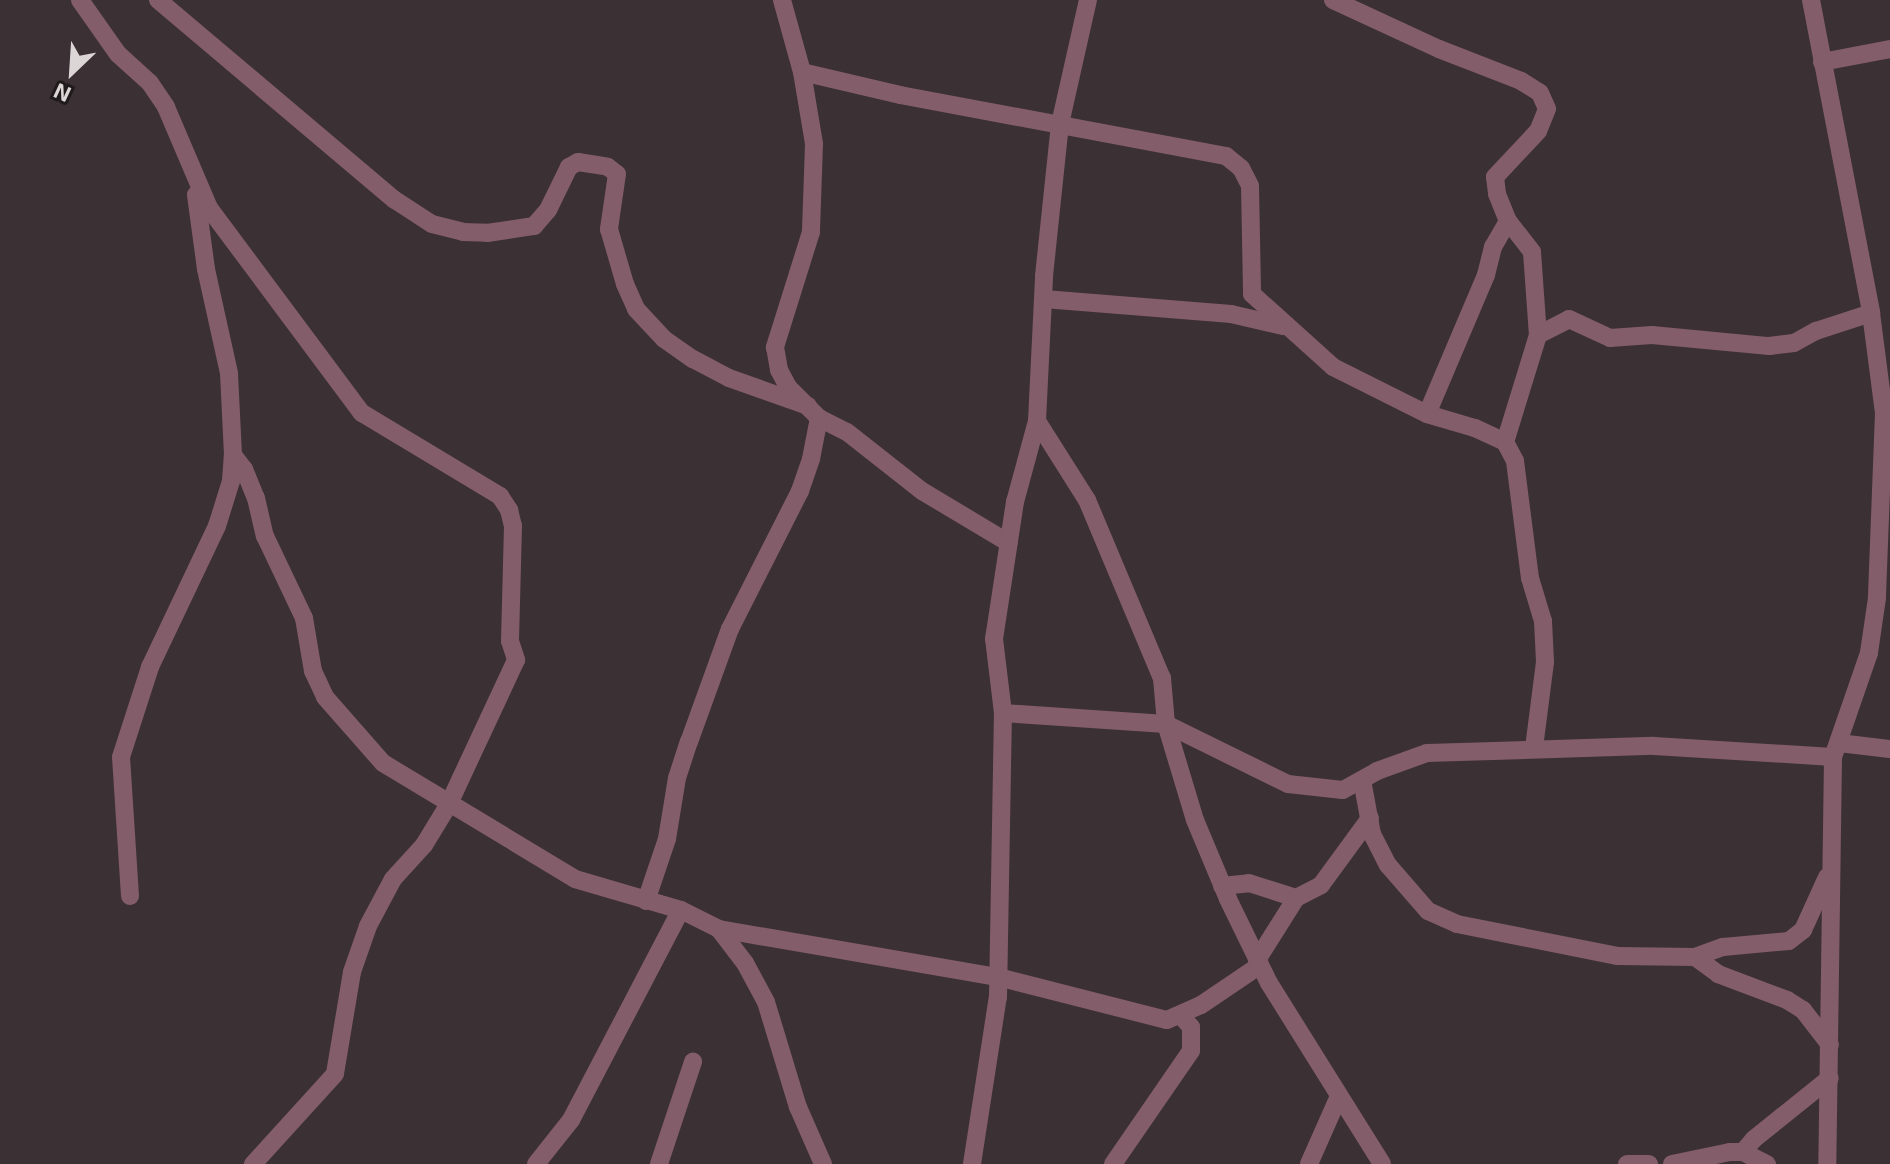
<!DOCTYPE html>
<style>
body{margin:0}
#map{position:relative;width:1890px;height:1164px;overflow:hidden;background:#3b3033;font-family:"Exo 2",sans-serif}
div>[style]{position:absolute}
.minor>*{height:18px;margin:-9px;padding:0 9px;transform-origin:9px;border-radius:9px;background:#835d69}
span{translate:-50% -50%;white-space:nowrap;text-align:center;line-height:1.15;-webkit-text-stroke:8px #1f1a1b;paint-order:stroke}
.north{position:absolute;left:32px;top:32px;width:80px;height:80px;-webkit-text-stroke:6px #1f1a1b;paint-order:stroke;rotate:205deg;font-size:22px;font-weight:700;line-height:32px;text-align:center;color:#ddd6d7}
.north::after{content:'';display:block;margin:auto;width:28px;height:36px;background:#ddd6d7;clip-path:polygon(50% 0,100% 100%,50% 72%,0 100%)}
</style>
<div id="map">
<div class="minor">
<i style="left:80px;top:0;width:66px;rotate:54.9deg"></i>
<i style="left:118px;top:54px;width:43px;rotate:42.2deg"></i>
<i style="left:150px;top:83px;width:29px;rotate:56deg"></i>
<i style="left:166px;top:107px;width:110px;rotate:66.9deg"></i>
<i style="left:209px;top:208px;width:256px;rotate:53.3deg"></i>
<i style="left:362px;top:413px;width:161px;rotate:31deg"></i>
<i style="left:500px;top:496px;width:17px;rotate:57deg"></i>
<i style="left:509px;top:510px;width:16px;rotate:76deg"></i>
<i style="left:513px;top:526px;width:115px;rotate:91.5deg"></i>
<i style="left:510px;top:641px;width:20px;rotate:72deg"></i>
<i style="left:516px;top:660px;width:159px;rotate:115deg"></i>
<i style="left:449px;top:804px;width:48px;rotate:121.4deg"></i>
<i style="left:424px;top:845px;width:46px;rotate:132.4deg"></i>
<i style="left:393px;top:879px;width:53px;rotate:118deg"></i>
<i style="left:368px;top:926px;width:49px;rotate:109.2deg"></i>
<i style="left:352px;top:972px;width:103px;rotate:99.5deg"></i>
<i style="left:335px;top:1074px;width:122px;rotate:132.3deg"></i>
<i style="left:158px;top:0;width:310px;rotate:40.2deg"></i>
<i style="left:395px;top:200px;width:44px;rotate:33deg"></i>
<i style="left:432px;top:224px;width:32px;rotate:14deg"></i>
<i style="left:463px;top:232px;width:24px;rotate:2deg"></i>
<i style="left:487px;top:233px;width:48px;rotate:-8.5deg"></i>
<i style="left:534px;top:226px;width:21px;rotate:-49deg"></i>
<i style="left:548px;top:210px;width:48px;rotate:-64deg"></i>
<i style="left:569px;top:167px;width:10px;rotate:-29deg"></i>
<i style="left:578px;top:162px;width:30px;rotate:9deg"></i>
<i style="left:608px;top:167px;width:11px;rotate:38deg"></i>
<i style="left:617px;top:174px;width:56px;rotate:98.3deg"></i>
<i style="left:609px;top:229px;width:57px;rotate:73.8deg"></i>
<i style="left:625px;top:284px;width:27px;rotate:66deg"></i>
<i style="left:636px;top:309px;width:41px;rotate:47deg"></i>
<i style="left:664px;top:339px;width:35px;rotate:35deg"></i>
<i style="left:693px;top:359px;width:41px;rotate:27.8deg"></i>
<i style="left:729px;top:378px;width:84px;rotate:19.5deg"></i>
<i style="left:782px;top:0;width:75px;rotate:74.5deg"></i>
<i style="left:802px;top:72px;width:73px;rotate:80.5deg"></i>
<i style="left:814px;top:144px;width:88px;rotate:92deg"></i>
<i style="left:811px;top:232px;width:121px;rotate:107.4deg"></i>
<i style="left:775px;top:347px;width:23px;rotate:80deg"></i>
<i style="left:779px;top:370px;width:19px;rotate:62deg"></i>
<i style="left:788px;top:387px;width:44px;rotate:45deg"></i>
<i style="left:819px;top:418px;width:31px;rotate:27deg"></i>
<i style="left:847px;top:432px;width:95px;rotate:38.2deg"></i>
<i style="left:922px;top:491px;width:101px;rotate:30.9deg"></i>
<i style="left:1333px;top:0;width:117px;rotate:24.8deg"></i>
<i style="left:1439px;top:49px;width:88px;rotate:21.3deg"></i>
<i style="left:1521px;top:81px;width:22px;rotate:32deg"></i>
<i style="left:1540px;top:93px;width:17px;rotate:66deg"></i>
<i style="left:1547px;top:109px;width:24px;rotate:112deg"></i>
<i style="left:1538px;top:131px;width:63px;rotate:133.1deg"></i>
<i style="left:1495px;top:177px;width:17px;rotate:83deg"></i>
<i style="left:1497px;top:194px;width:29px;rotate:68deg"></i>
<i style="left:1508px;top:221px;width:39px;rotate:52deg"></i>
<i style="left:1532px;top:252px;width:83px;rotate:85.9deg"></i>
<i style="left:1538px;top:335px;width:112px;rotate:107.1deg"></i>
<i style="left:1811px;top:0;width:319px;rotate:79.1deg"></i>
<i style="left:1871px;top:313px;width:101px;rotate:82.6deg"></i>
<i style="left:1884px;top:413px;width:185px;rotate:92.2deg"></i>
<i style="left:1877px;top:598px;width:56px;rotate:98.3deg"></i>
<i style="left:1869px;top:653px;width:110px;rotate:109.1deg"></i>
<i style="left:1833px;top:757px;width:407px;rotate:90.8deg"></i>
<i style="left:1822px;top:62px;width:69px;rotate:-10.8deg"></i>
<i style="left:802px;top:72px;width:101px;rotate:13.2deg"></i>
<i style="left:900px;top:95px;width:332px;rotate:10.6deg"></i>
<i style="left:1226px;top:156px;width:19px;rotate:39deg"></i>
<i style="left:1241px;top:168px;width:20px;rotate:63deg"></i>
<i style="left:1250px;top:186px;width:108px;rotate:88.9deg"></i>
<i style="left:1252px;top:294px;width:109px;rotate:42deg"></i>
<i style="left:1333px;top:367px;width:105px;rotate:26.6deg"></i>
<i style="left:1427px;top:414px;width:50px;rotate:16.3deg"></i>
<i style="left:1475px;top:428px;width:33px;rotate:25deg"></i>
<i style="left:1505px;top:442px;width:21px;rotate:62deg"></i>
<i style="left:1515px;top:461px;width:118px;rotate:82.7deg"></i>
<i style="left:1530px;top:578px;width:45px;rotate:73.2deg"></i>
<i style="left:1543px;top:621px;width:41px;rotate:87.2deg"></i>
<i style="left:1545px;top:662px;width:87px;rotate:97.3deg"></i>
<i style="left:1044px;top:299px;width:188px;rotate:4.6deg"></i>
<i style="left:1231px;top:314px;width:53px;rotate:13deg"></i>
<i style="left:1538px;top:335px;width:35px;rotate:-27deg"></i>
<i style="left:1569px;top:319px;width:45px;rotate:24.9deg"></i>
<i style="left:1610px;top:338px;width:42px;rotate:-4.1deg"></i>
<i style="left:1652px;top:335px;width:118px;rotate:5.4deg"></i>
<i style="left:1769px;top:346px;width:25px;rotate:-7deg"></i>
<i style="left:1794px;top:343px;width:25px;rotate:-29deg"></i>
<i style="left:1816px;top:331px;width:58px;rotate:-18.1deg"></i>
<i style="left:1427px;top:414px;width:151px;rotate:-67deg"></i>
<i style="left:1486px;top:275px;width:29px;rotate:-76deg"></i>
<i style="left:1493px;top:247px;width:30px;rotate:-60deg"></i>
<i style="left:1037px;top:421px;width:93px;rotate:57.7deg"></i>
<i style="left:1087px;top:500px;width:193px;rotate:67.2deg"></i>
<i style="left:1162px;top:678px;width:46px;rotate:85deg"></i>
<i style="left:1166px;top:724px;width:100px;rotate:73.2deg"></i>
<i style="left:1195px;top:820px;width:86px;rotate:67.3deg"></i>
<i style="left:1228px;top:899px;width:93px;rotate:64deg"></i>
<i style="left:1269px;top:983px;width:213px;rotate:58deg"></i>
<i style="left:233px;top:455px;width:18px;rotate:52deg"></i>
<i style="left:244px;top:469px;width:31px;rotate:68deg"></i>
<i style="left:256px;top:498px;width:39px;rotate:77deg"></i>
<i style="left:265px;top:536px;width:91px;rotate:64.6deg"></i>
<i style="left:304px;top:618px;width:54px;rotate:80.4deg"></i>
<i style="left:313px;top:671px;width:29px;rotate:65deg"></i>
<i style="left:325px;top:697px;width:88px;rotate:48.7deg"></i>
<i style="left:383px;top:763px;width:224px;rotate:31.1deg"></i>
<i style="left:575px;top:879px;width:110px;rotate:16.3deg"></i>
<i style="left:681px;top:910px;width:42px;rotate:26.6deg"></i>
<i style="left:719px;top:929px;width:283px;rotate:9.8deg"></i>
<i style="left:998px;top:977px;width:174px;rotate:14.3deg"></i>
<i style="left:1167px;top:1020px;width:37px;rotate:-24deg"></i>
<i style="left:1201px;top:1005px;width:71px;rotate:-34.1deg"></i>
<i style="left:1003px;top:713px;width:163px;rotate:3.9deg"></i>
<i style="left:1166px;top:724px;width:136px;rotate:26.2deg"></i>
<i style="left:1288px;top:784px;width:55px;rotate:6.2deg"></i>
<i style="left:1343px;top:790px;width:39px;rotate:-29deg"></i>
<i style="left:1377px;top:771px;width:53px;rotate:-19.8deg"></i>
<i style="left:1427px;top:753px;width:227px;rotate:-1.8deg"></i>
<i style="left:1654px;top:746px;width:179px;rotate:3.5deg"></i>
<i style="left:1839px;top:743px;width:51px;rotate:6.7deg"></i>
<i style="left:1362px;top:780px;width:55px;rotate:79.5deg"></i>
<i style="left:1372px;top:834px;width:35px;rotate:63deg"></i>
<i style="left:1388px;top:865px;width:61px;rotate:49deg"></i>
<i style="left:1428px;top:911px;width:32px;rotate:24deg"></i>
<i style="left:1457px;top:924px;width:163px;rotate:11.3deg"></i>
<i style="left:1617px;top:956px;width:78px;rotate:0.7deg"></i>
<i style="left:1695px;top:957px;width:30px;rotate:-20deg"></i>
<i style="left:1723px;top:947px;width:66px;rotate:-5.2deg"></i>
<i style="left:1789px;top:941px;width:18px;rotate:-38deg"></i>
<i style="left:1803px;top:930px;width:58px;rotate:-65.6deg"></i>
<i style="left:1222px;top:886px;width:27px;rotate:-6deg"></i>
<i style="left:1249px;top:883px;width:49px;rotate:17.7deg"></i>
<i style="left:130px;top:896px;width:139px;rotate:-93.7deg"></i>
<i style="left:121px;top:757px;width:95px;rotate:-72.1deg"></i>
<i style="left:150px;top:667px;width:156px;rotate:-64.6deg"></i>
<i style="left:217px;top:526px;width:47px;rotate:-72.7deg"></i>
<i style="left:231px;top:481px;width:26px;rotate:-86deg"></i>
<i style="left:233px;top:455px;width:82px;rotate:-92.8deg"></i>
<i style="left:229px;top:373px;width:107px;rotate:-102.5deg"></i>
<i style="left:206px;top:269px;width:75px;rotate:-97.7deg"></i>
<i style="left:646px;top:901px;width:65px;rotate:-71.3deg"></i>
<i style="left:667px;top:839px;width:62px;rotate:-80.7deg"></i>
<i style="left:677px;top:778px;width:38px;rotate:-72deg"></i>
<i style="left:689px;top:742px;width:120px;rotate:-70.1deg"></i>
<i style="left:730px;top:629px;width:155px;rotate:-63.1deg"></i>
<i style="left:800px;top:491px;width:34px;rotate:-71deg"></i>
<i style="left:811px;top:459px;width:42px;rotate:-79deg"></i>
<i style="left:719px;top:929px;width:43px;rotate:52.6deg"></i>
<i style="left:745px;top:963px;width:44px;rotate:61.7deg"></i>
<i style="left:766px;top:1002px;width:110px;rotate:73.1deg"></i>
<i style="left:798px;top:1107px;width:62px;rotate:66.3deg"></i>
<i style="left:1695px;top:957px;width:29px;rotate:36deg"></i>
<i style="left:1718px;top:974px;width:74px;rotate:20.6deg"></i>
<i style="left:1787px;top:1000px;width:19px;rotate:32deg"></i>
<i style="left:1803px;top:1010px;width:44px;rotate:52.4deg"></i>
<i style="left:1257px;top:960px;width:73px;rotate:-57.8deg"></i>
<i style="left:1296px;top:898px;width:28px;rotate:-27deg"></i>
<i style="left:1321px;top:885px;width:83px;rotate:-53.8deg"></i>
<i style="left:1743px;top:1152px;width:17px;rotate:-50deg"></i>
<i style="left:1754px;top:1139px;width:97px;rotate:-38.8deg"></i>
<i style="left:536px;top:1164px;width:56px;rotate:-51.5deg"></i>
<i style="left:571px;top:1120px;width:237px;rotate:-62.4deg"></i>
<i style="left:659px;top:1164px;width:108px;rotate:-71.6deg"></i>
<i style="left:972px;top:1164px;width:169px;rotate:-81.2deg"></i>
<i style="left:998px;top:997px;width:284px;rotate:-89deg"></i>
<i style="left:1003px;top:713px;width:75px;rotate:-96.9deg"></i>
<i style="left:994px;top:639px;width:139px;rotate:-81.3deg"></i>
<i style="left:1015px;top:502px;width:84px;rotate:-74.8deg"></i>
<i style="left:1037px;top:421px;width:145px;rotate:-87.2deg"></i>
<i style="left:1044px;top:276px;width:153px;rotate:-84deg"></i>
<i style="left:1060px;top:124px;width:127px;rotate:-77.3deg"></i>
<i style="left:1113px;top:1164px;width:137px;rotate:-55.4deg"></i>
<i style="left:1191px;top:1051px;width:24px;rotate:-90deg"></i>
<i style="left:1191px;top:1027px;width:15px;rotate:-132deg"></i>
<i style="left:1309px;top:1164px;width:74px;rotate:-66.2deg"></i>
<i style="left:1627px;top:1164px;width:22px"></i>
<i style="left:1672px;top:1164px;width:59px;rotate:-11.7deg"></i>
<i style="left:1730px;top:1152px;width:13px"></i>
<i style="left:1743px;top:1152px;width:27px;rotate:27deg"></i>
</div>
<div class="north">N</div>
</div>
